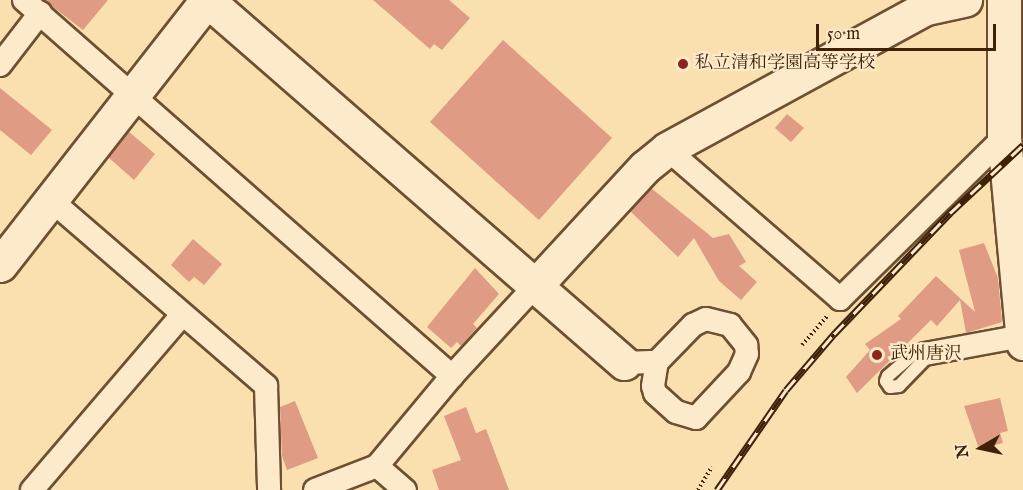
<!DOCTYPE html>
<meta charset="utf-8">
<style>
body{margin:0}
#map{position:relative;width:1023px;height:490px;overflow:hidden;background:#fadfaf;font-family:"IM FELL English","Noto Serif JP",serif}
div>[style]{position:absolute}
.building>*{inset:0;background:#e09b84}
.path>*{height:4px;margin-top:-2px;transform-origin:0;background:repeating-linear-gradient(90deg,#3e2107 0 1.5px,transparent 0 4.5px)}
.roads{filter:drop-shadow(2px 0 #6d5031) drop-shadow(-2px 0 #6d5031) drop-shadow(0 2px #6d5031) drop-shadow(0 -2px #6d5031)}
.lane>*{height:12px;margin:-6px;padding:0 6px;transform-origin:6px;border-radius:6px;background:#fceacb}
.street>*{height:22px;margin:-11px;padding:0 11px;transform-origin:11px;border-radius:11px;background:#fceacb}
.secondary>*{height:33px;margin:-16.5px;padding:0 16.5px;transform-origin:16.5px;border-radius:16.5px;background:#fceacb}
.rail>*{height:7px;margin-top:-3.5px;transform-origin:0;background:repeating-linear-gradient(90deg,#fceacb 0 14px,#3e2107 0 28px);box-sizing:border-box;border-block:2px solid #3e2107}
.dots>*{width:16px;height:16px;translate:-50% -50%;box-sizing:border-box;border:3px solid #fceacb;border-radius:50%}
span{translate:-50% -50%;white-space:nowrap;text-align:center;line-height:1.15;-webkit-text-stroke:4.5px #fceacb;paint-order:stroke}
.poi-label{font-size:18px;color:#3e2107}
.left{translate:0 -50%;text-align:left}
.north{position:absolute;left:951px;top:418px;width:60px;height:60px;-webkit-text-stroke:4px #fceacb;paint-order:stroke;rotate:261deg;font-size:16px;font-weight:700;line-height:24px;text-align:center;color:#3e2107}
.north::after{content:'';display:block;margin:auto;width:21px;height:27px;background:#3e2107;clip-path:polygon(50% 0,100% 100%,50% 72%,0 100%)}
.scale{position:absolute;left:816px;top:24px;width:180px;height:27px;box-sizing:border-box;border:3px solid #3e2107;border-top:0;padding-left:8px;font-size:18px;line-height:21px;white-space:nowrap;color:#3e2107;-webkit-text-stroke:4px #fceacb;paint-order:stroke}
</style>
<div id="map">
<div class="building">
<i style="clip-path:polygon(44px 0,108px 0,83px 30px)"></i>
<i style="clip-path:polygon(373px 0,449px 0,470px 18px,442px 50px,434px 44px,430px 49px)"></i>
<i style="clip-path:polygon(503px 40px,612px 138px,539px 220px,430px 122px)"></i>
<i style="clip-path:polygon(0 88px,52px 130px,31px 155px,0 130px)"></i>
<i style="clip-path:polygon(787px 114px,804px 128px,791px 142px,775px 128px)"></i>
<i style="clip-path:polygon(128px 131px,155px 154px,134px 180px,108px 157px)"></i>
<i style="clip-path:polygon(651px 188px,713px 238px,729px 234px,746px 262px,739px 266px,757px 282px,741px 300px,719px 281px,694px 238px,678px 257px,630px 211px)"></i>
<i style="clip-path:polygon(193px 239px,222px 264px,204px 285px,194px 277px,189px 282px,171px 265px)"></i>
<i style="clip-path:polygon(984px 243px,998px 278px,1002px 322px,966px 333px,960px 300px,937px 326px,931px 320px,857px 393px,846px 377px,870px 350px,865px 344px,901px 319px,898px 316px,936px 276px,975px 312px,959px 250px)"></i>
<i style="clip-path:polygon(475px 268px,499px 294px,473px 324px,477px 328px,461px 346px,457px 342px,451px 348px,427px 327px)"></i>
<i style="clip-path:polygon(1000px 398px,1008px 431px,1000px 433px,1003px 443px,979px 449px,964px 406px)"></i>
<i style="clip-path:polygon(295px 401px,318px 458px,287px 470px,282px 456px,280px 407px)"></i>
<i style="clip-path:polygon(466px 407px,476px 433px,486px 429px,509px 490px,439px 490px,432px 470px,461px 460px,444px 416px)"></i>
</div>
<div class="path">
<i style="left:802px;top:345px;width:38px;rotate:-49deg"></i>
<i style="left:698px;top:490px;width:27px;rotate:-59deg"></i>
</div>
<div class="roads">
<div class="lane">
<i style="left:916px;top:352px;width:9px;rotate:13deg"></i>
<i style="left:925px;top:354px;width:6px;rotate:99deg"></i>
<i style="left:924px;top:360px;width:36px;rotate:134deg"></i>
<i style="left:899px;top:386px;width:9px;rotate:174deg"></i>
<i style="left:890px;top:387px;width:7px;rotate:-124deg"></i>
<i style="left:886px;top:381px;width:5px;rotate:-68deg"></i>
<i style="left:888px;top:376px;width:37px;rotate:-41deg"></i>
</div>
<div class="street">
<i style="left:24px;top:0;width:570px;rotate:41.3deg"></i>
<i style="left:0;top:65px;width:66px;rotate:-52.4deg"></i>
<i style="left:667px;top:149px;width:229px;rotate:40.9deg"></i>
<i style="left:840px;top:299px;width:231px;rotate:-44.6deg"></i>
<i style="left:52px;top:201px;width:283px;rotate:40.8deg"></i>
<i style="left:266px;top:386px;width:104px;rotate:88.3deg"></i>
<i style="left:925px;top:354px;width:99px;rotate:-10.5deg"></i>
<i style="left:624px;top:363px;width:33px;rotate:-2deg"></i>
<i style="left:657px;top:362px;width:52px;rotate:-45.8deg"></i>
<i style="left:693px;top:325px;width:14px;rotate:-25deg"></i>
<i style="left:706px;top:319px;width:25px;rotate:14deg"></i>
<i style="left:730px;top:325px;width:26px;rotate:51deg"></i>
<i style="left:746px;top:345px;width:9px;rotate:84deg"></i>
<i style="left:747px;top:354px;width:20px;rotate:114deg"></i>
<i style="left:739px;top:372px;width:63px;rotate:133.1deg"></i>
<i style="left:696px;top:418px;width:21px;rotate:-163deg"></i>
<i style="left:676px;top:412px;width:28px;rotate:-138deg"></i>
<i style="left:655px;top:393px;width:7px;rotate:-106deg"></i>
<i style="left:653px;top:386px;width:24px;rotate:-81deg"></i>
<i style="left:377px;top:466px;width:37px;rotate:41deg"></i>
<i style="left:32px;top:490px;width:230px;rotate:-49.4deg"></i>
<i style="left:315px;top:490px;width:66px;rotate:-21.2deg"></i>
<i style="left:377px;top:466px;width:117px;rotate:-50.2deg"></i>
<i style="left:452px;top:376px;width:122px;rotate:-47.3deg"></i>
</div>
<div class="secondary">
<i style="left:207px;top:0;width:553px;rotate:41.04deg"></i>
<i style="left:1004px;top:0;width:137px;rotate:90deg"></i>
<i style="left:1004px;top:137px;width:207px;rotate:84.7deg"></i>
<i style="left:0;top:265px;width:336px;rotate:-52deg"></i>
<i style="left:535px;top:286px;width:162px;rotate:-47.3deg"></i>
<i style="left:645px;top:167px;width:28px;rotate:-39deg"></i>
<i style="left:667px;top:149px;width:295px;rotate:-28.6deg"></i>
<i style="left:926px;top:8px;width:40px;rotate:-12deg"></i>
</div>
</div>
<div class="rail">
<i style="left:717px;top:490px;width:121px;rotate:-55.4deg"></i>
<i style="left:786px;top:390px;width:74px;rotate:-49.4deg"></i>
<i style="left:834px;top:334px;width:168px;rotate:-46.2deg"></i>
<i style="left:950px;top:213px;width:100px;rotate:-43deg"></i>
</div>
<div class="dots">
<i style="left:683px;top:64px;background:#8f2418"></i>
<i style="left:877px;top:355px;background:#8f2418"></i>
</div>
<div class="poi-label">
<span class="left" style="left:695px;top:64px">私立清和学園高等学校</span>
<span class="left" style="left:890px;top:355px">武州唐沢</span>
</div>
<div class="north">N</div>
<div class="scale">50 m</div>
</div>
